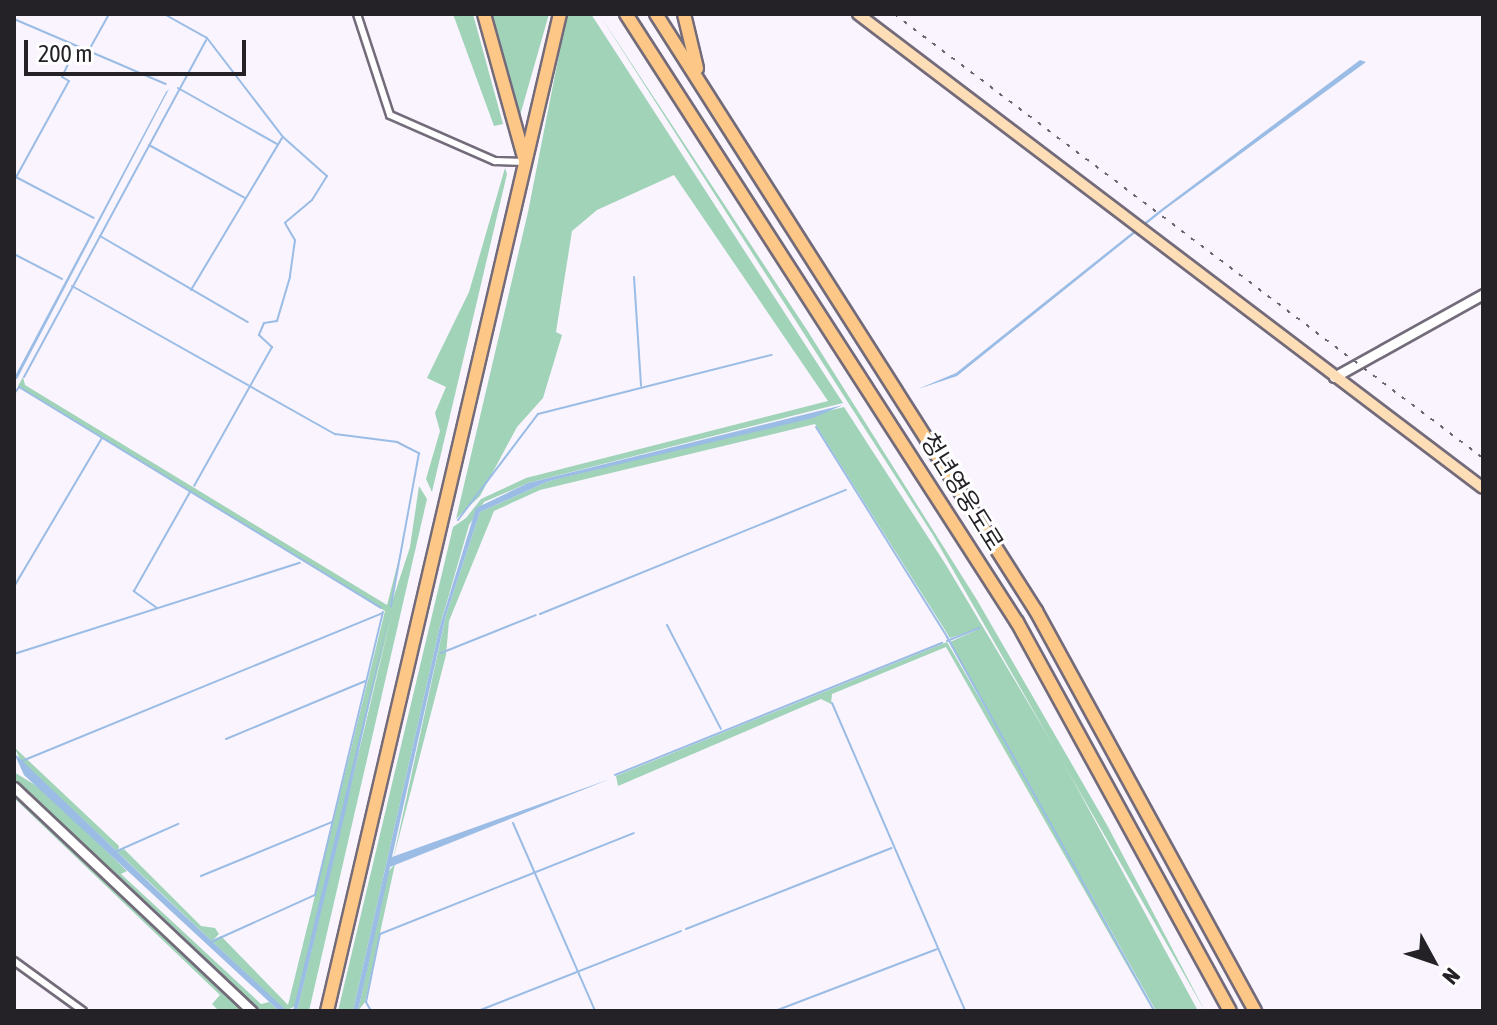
<!DOCTYPE html>
<meta charset="utf-8">
<style>
body{margin:0}
#map{position:relative;width:1497px;height:1025px;overflow:hidden;background:#f9f4fe;font-family:"Asap Condensed","Noto Sans KR",sans-serif}
div>[style]{position:absolute}
.green>*{inset:0;background:#a0d3b8}
.water>*{inset:0;background:#9abce5}
.stream>*{height:2px;margin:-1px;padding:0 1px;transform-origin:1px;border-radius:1px;background:#9abce5}
.roads{filter:drop-shadow(2px 0 #736b7a) drop-shadow(-2px 0 #736b7a) drop-shadow(0 2px #736b7a) drop-shadow(0 -2px #736b7a)}
.street>*{height:6px;margin:-3px;padding:0 3px;transform-origin:3px;border-radius:3px;background:#fff}
.secondary>*{height:9px;margin:-4.5px;padding:0 4.5px;transform-origin:4.5px;border-radius:4.5px;background:#fff}
.primary>*{height:10px;margin:-5px;padding:0 5px;transform-origin:5px;border-radius:5px;background:#fedeb7}
.highway>*{height:12px;margin:-6px;padding:0 6px;transform-origin:6px;border-radius:6px;background:#fdc887}
.rail>*{height:2px;margin-top:-1px;transform-origin:0;background:repeating-linear-gradient(90deg,#6d6971 0 4px,transparent 0 12px)}
span{translate:-50% -50%;white-space:nowrap;text-align:center;line-height:1.15;-webkit-text-stroke:6px #fff;paint-order:stroke}
.street-label{font-size:24px;color:#242127}
.frame{position:absolute;inset:0;border:16px solid #242127;pointer-events:none}
.north{position:absolute;left:1393px;top:921px;width:80px;height:80px;-webkit-text-stroke:6px #fff;paint-order:stroke;rotate:130deg;font-size:22px;font-weight:700;line-height:32px;text-align:center;color:#242127}
.north::after{content:'';display:block;margin:auto;width:28px;height:36px;background:#242127;clip-path:polygon(50% 0,100% 100%,50% 72%,0 100%)}
.scale{position:absolute;left:24px;top:40px;width:222px;height:36px;box-sizing:border-box;border:4px solid #242127;border-top:0;padding-left:10px;font-size:24px;line-height:28px;white-space:nowrap;color:#242127;-webkit-text-stroke:6px #fff;paint-order:stroke}
</style>
<div id="map">
<div class="green">
<i style="clip-path:polygon(453px 14px,473px 14px,503px 124px,494px 126px)"></i>
<i style="clip-path:polygon(487px 14px,549px 14px,519px 119px)"></i>
<i style="clip-path:polygon(567px 14px,591px 14px,843px 403px,528px 483px,484px 502px,469px 525px,440px 626px,353px 1011px,338px 1011px,453px 527px,466px 518px,481px 499px,526px 478px,828px 401px,674px 175px,597px 210px,572px 231px,556px 332px,562px 335px,543px 398px,517px 427px,480px 496px,456px 519px,528px 212px)"></i>
<i style="clip-path:polygon(599px 14px,807px 330px,977px 600px,1107px 825px,1205px 1011px,933px 535px)"></i>
<i style="clip-path:polygon(505px 168px,507px 174px,432px 492px,426px 479px,440px 431px,435px 413px,446px 387px,427px 378px,469px 292px)"></i>
<i style="clip-path:polygon(23px 377px,25px 385px,387px 605px,404px 539px,391px 605px,410px 547px,419px 486px,427px 499px,309px 1011px,297px 1011px,392px 613px,295px 1006px,286px 1011px,21px 761px,14px 747px,119px 846px,118px 851px,124px 849px,201px 926px,215px 928px,219px 934px,213px 940px,221px 936px,288px 1005px,385px 611px,18px 386px)"></i>
<i style="clip-path:polygon(844px 407px,946px 565px,1061px 758px,1198px 1011px,1156px 1011px,950px 642px,981px 628px,950px 638px,815px 424px,540px 490px,494px 511px,449px 621px,446px 655px,393px 860px,446px 615px,480px 512px,549px 481px)"></i>
<i style="clip-path:polygon(947px 642px,1063px 842px,1153px 1011px,946px 647px,832px 694px,831px 704px,821px 699px,618px 786px,616px 776px)"></i>
<i style="clip-path:polygon(14px 772px,43px 790px,127px 871px,121px 874px,261px 1004px,269px 1002px,279px 1011px,259px 1011px,14px 780px)"></i>
<i style="clip-path:polygon(14px 790px,248px 1011px,219px 1011px,212px 1004px,220px 995px,14px 798px)"></i>
<i style="clip-path:polygon(395px 864px,365px 1002px,358px 1011px,388px 872px)"></i>
</div>
<div class="water">
<i style="clip-path:polygon(1360px 60px,1366px 62px,1164px 210px,957px 376px,918px 389px,956px 373px,1159px 211px)"></i>
<i style="clip-path:polygon(169px 89px,17px 379px,14px 378px,166px 92px)"></i>
<i style="clip-path:polygon(843px 405px,813px 418px,549px 481px,480px 512px,446px 615px,392px 857px,610px 779px,390px 867px,358px 1011px,353px 1011px,440px 626px,476px 508px,528px 483px)"></i>
<i style="clip-path:polygon(390px 611px,344px 818px,297px 1011px,293px 1011px)"></i>
<i style="clip-path:polygon(14px 753px,156px 889px,287px 1011px,279px 1011px,24px 775px)"></i>
</div>
<div class="stream">
<i style="left:164px;top:14px;width:49px;rotate:29.2deg"></i>
<i style="left:207px;top:38px;width:125px;rotate:52.5deg"></i>
<i style="left:283px;top:137px;width:59px;rotate:41.6deg"></i>
<i style="left:327px;top:176px;width:28px;rotate:122deg"></i>
<i style="left:312px;top:200px;width:35px;rotate:140deg"></i>
<i style="left:285px;top:223px;width:20px;rotate:60deg"></i>
<i style="left:295px;top:240px;width:37px;rotate:98deg"></i>
<i style="left:290px;top:277px;width:46px;rotate:106.5deg"></i>
<i style="left:277px;top:321px;width:13px;rotate:171deg"></i>
<i style="left:264px;top:323px;width:13px;rotate:113deg"></i>
<i style="left:259px;top:335px;width:18px;rotate:43deg"></i>
<i style="left:272px;top:347px;width:159px;rotate:119.3deg"></i>
<i style="left:14px;top:19px;width:165px;rotate:23.2deg"></i>
<i style="left:89px;top:50px;width:41px;rotate:-60.9deg"></i>
<i style="left:178px;top:88px;width:114px;rotate:29.5deg"></i>
<i style="left:149px;top:145px;width:110px;rotate:28.9deg"></i>
<i style="left:14px;top:176px;width:90px;rotate:27.7deg"></i>
<i style="left:14px;top:181px;width:114px;rotate:-61.2deg"></i>
<i style="left:69px;top:81px;width:8px;rotate:-150deg"></i>
<i style="left:62px;top:77px;width:33px;rotate:-65deg"></i>
<i style="left:100px;top:236px;width:171px;rotate:30.2deg"></i>
<i style="left:14px;top:254px;width:54px;rotate:27.5deg"></i>
<i style="left:634px;top:277px;width:109px;rotate:86.3deg"></i>
<i style="left:72px;top:286px;width:302px;rotate:29.4deg"></i>
<i style="left:335px;top:434px;width:63px;rotate:7.4deg"></i>
<i style="left:397px;top:442px;width:25px;rotate:27deg"></i>
<i style="left:419px;top:453px;width:156px;rotate:100.4deg"></i>
<i style="left:191px;top:290px;width:177px;rotate:-59.1deg"></i>
<i style="left:24px;top:377px;width:383px;rotate:-61.6deg"></i>
<i style="left:14px;top:394px;width:9px;rotate:-54deg"></i>
<i style="left:19px;top:387px;width:424px;rotate:31.4deg"></i>
<i style="left:816px;top:427px;width:248px;rotate:58deg"></i>
<i style="left:947px;top:637px;width:427px;rotate:61deg"></i>
<i style="left:458px;top:520px;width:133px;rotate:-53deg"></i>
<i style="left:538px;top:414px;width:241px;rotate:-14.2deg"></i>
<i style="left:15px;top:585px;width:171px;rotate:-59.4deg"></i>
<i style="left:157px;top:608px;width:29px;rotate:-144deg"></i>
<i style="left:134px;top:591px;width:114px;rotate:-60.5deg"></i>
<i style="left:540px;top:614px;width:330px;rotate:-22.1deg"></i>
<i style="left:667px;top:625px;width:117px;rotate:62.6deg"></i>
<i style="left:947px;top:641px;width:35px;rotate:-22deg"></i>
<i style="left:441px;top:653px;width:102px;rotate:-21.8deg"></i>
<i style="left:14px;top:654px;width:300px;rotate:-17.7deg"></i>
<i style="left:832px;top:703px;width:335px;rotate:66.6deg"></i>
<i style="left:226px;top:739px;width:151px;rotate:-22.6deg"></i>
<i style="left:22px;top:761px;width:389px;rotate:-22.3deg"></i>
<i style="left:615px;top:775px;width:353px;rotate:-22deg"></i>
<i style="left:513px;top:823px;width:205px;rotate:66.4deg"></i>
<i style="left:117px;top:851px;width:67px;rotate:-23.9deg"></i>
<i style="left:201px;top:876px;width:142px;rotate:-22.4deg"></i>
<i style="left:686px;top:929px;width:221px;rotate:-21.5deg"></i>
<i style="left:213px;top:941px;width:112px;rotate:-24.3deg"></i>
<i style="left:315px;top:895px;width:291px;rotate:-76.5deg"></i>
<i style="left:371px;top:1011px;width:10px;rotate:-119deg"></i>
<i style="left:366px;top:1002px;width:69px;rotate:-78.4deg"></i>
<i style="left:380px;top:934px;width:273px;rotate:-21.7deg"></i>
<i style="left:478px;top:1011px;width:218px;rotate:-21.5deg"></i>
<i style="left:775px;top:1011px;width:173px;rotate:-20.9deg"></i>
</div>
<div class="roads">
<div class="street">
<i style="left:357px;top:14px;width:106px;rotate:71.9deg"></i>
<i style="left:390px;top:115px;width:115px;rotate:23.7deg"></i>
<i style="left:495px;top:161px;width:30px;rotate:2deg"></i>
<i style="left:14px;top:961px;width:85px;rotate:35.9deg"></i>
</div>
<div class="secondary">
<i style="left:1334px;top:377px;width:171px;rotate:-29.1deg"></i>
<i style="left:14px;top:787px;width:327px;rotate:43.3deg"></i>
</div>
<div class="primary">
<i style="left:858px;top:14px;width:784px;rotate:37.18deg"></i>
</div>
<div class="highway">
<i style="left:484px;top:14px;width:153px;rotate:74.4deg"></i>
<i style="left:626px;top:14px;width:723px;rotate:57.26deg"></i>
<i style="left:1017px;top:622px;width:443px;rotate:61.3deg"></i>
<i style="left:656px;top:14px;width:708px;rotate:57.52deg"></i>
<i style="left:1036px;top:611px;width:456px;rotate:61.3deg"></i>
<i style="left:684px;top:14px;width:56px;rotate:76.5deg"></i>
<i style="left:327px;top:1011px;width:1024px;rotate:-76.85deg"></i>
</div>
</div>
<div class="rail">
<i style="left:894px;top:14px;width:738px;rotate:37.01deg"></i>
</div>
<div class="street-label">
<span style="left:962px;top:492px;rotate:58deg">청년영웅도로</span>
</div>
<div class="frame"></div>
<div class="north">N</div>
<div class="scale">200 m</div>
</div>
